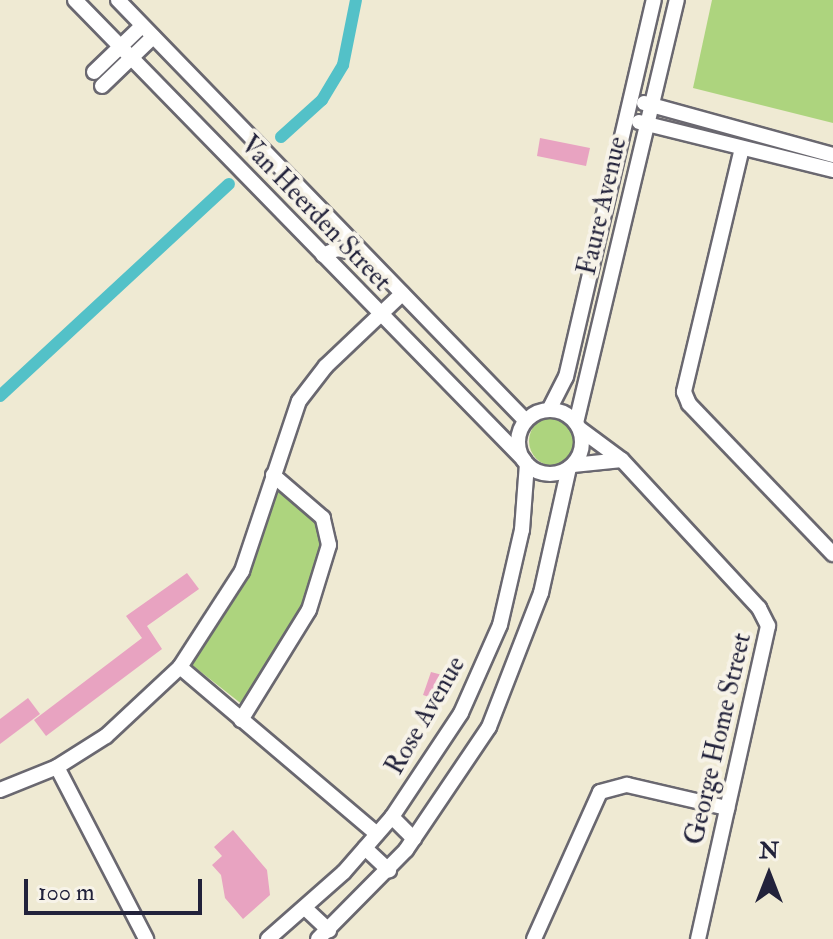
<!DOCTYPE html>
<style>
body{margin:0}
#map{position:relative;width:833px;height:939px;overflow:hidden;background:#efead3;font-family:"IM FELL Double Pica",serif}
div>[style]{position:absolute}
.green>*{inset:0;background:#add47e}
.round{border-radius:50%}
.canal>*{height:12px;margin:-6px;padding:0 6px;transform-origin:6px;border-radius:6px;background:#53c1c8}
.building>*{inset:0;background:#e8a3c1}
.roads{filter:drop-shadow(2px 0 #6a6870) drop-shadow(-2px 0 #6a6870) drop-shadow(0 2px #6a6870) drop-shadow(0 -2px #6a6870)}
.minor>*{height:14px;margin:-7px;padding:0 7px;transform-origin:7px;border-radius:7px;background:#fff}
.minor>.ring{margin:-7px;padding:0;box-sizing:content-box;background:none;border:14px solid #fff;border-radius:50%}
span{translate:-50% -50%;white-space:nowrap;text-align:center;line-height:1.15;-webkit-text-stroke:8px #f7f3e8;paint-order:stroke}
.street-label{font-size:26px;color:#22223b}
.north{position:absolute;left:729px;top:835px;width:80px;height:80px;-webkit-text-stroke:6px #f7f3e8;paint-order:stroke;rotate:0deg;font-size:22px;font-weight:700;line-height:32px;text-align:center;color:#22223b}
.north::after{content:'';display:block;margin:auto;width:28px;height:36px;background:#22223b;clip-path:polygon(50% 0,100% 100%,50% 72%,0 100%)}
.scale{position:absolute;left:24px;top:879px;width:178px;height:36px;box-sizing:border-box;border:4px solid #22223b;border-top:0;padding-left:10px;font-size:24px;line-height:28px;white-space:nowrap;color:#22223b;-webkit-text-stroke:6px #f7f3e8;paint-order:stroke}
</style>
<div id="map">
<div class="green">
<i style="clip-path:polygon(712px 0,833px 0,833px 123px,693px 88px)"></i>
<i class="round" style="left:529px;top:416px;width:50px;height:50px"></i>
<i style="clip-path:polygon(281px 487px,326px 529px,317px 580px,285px 644px,243px 705px,192px 665px,244px 580px,275px 490px)"></i>
</div>
<div class="canal">
<i style="left:281px;top:137px;width:55px;rotate:-42.1deg"></i>
<i style="left:322px;top:100px;width:41px;rotate:-59deg"></i>
<i style="left:343px;top:65px;width:66px;rotate:-78.7deg"></i>
<i style="left:0;top:396px;width:312px;rotate:-42.8deg"></i>
</div>
<div class="building">
<i style="clip-path:polygon(540px 138px,590px 148px,586px 166px,537px 156px)"></i>
<i style="clip-path:polygon(187px 573px,199px 589px,147px 626px,162px 649px,46px 736px,34px 720px,142px 638px,126px 616px)"></i>
<i style="clip-path:polygon(431px 672px,446px 676px,441px 701px,423px 695px)"></i>
<i style="clip-path:polygon(28px 698px,40px 714px,0 744px,0 719px)"></i>
<i style="clip-path:polygon(233px 830px,267px 870px,270px 895px,243px 919px,225px 898px,221px 875px,212px 865px,222px 856px,214px 847px)"></i>
</div>
<div class="roads">
<div class="minor">
<i style="left:75px;top:0;width:643px;rotate:45.69deg"></i>
<i style="left:118px;top:0;width:586px;rotate:45.9deg"></i>
<i style="left:94px;top:72px;width:66px;rotate:-43.8deg"></i>
<i style="left:102px;top:86px;width:71px;rotate:-43.9deg"></i>
<i style="left:644px;top:103px;width:196px;rotate:15.4deg"></i>
<i style="left:639px;top:122px;width:200px;rotate:13.9deg"></i>
<i style="left:742px;top:148px;width:251px;rotate:103.4deg"></i>
<i style="left:684px;top:392px;width:13px;rotate:67deg"></i>
<i style="left:689px;top:404px;width:208px;rotate:46.2deg"></i>
<i style="left:323px;top:255px;width:15px;rotate:-23deg"></i>
<i style="left:337px;top:249px;width:23px;rotate:10deg"></i>
<i style="left:549px;top:410px;width:37px;rotate:-63deg"></i>
<i style="left:566px;top:377px;width:387px;rotate:-76.9deg"></i>
<i class="ring" style="left:518px;top:410px;width:50px;height:50px"></i>
<i style="left:576px;top:423px;width:435px;rotate:-76.6deg"></i>
<i style="left:580px;top:429px;width:52px;rotate:36.4deg"></i>
<i style="left:622px;top:460px;width:202px;rotate:47.2deg"></i>
<i style="left:759px;top:608px;width:20px;rotate:63deg"></i>
<i style="left:768px;top:626px;width:321px;rotate:102.6deg"></i>
<i style="left:573px;top:465px;width:49px;rotate:-5.8deg"></i>
<i style="left:180px;top:667px;width:258px;rotate:40.3deg"></i>
<i style="left:241px;top:720px;width:129px;rotate:-58.3deg"></i>
<i style="left:309px;top:610px;width:68px;rotate:-72.9deg"></i>
<i style="left:329px;top:545px;width:28px;rotate:-103deg"></i>
<i style="left:323px;top:518px;width:66px;rotate:-139.3deg"></i>
<i style="left:57px;top:767px;width:194px;rotate:62.6deg"></i>
<i style="left:0;top:790px;width:61px;rotate:-22deg"></i>
<i style="left:57px;top:767px;width:58px;rotate:-32.3deg"></i>
<i style="left:106px;top:736px;width:101px;rotate:-43deg"></i>
<i style="left:180px;top:667px;width:114px;rotate:-57.1deg"></i>
<i style="left:242px;top:571px;width:179px;rotate:-71.5deg"></i>
<i style="left:299px;top:401px;width:44px;rotate:-52.4deg"></i>
<i style="left:326px;top:366px;width:105px;rotate:-43.5deg"></i>
<i style="left:392px;top:817px;width:31px;rotate:45deg"></i>
<i style="left:365px;top:848px;width:33px;rotate:43deg"></i>
<i style="left:305px;top:908px;width:33px;rotate:43deg"></i>
<i style="left:268px;top:939px;width:101px;rotate:-41.4deg"></i>
<i style="left:344px;top:872px;width:73px;rotate:-48.9deg"></i>
<i style="left:392px;top:817px;width:125px;rotate:-56.4deg"></i>
<i style="left:461px;top:713px;width:96px;rotate:-66.1deg"></i>
<i style="left:500px;top:625px;width:98px;rotate:-77deg"></i>
<i style="left:522px;top:530px;width:66px;rotate:-85.7deg"></i>
<i style="left:318px;top:939px;width:125px;rotate:-45.3deg"></i>
<i style="left:406px;top:850px;width:148px;rotate:-56deg"></i>
<i style="left:489px;top:727px;width:144px;rotate:-68.8deg"></i>
<i style="left:541px;top:593px;width:128px;rotate:-77.4deg"></i>
<i style="left:534px;top:939px;width:161px;rotate:-65.8deg"></i>
<i style="left:600px;top:792px;width:28px;rotate:-15deg"></i>
<i style="left:627px;top:785px;width:103px;rotate:13deg"></i>
</div>
</div>
<div class="street-label">
<span style="left:603px;top:206px;rotate:-77deg">Faure Avenue</span>
<span style="left:315px;top:214px;rotate:46deg">Van Heerden Street</span>
<span style="left:426px;top:716px;rotate:-60deg">Rose Avenue</span>
<span style="left:719px;top:739px;rotate:-77deg">George Home Street</span>
</div>
<div class="north">N</div>
<div class="scale">100 m</div>
</div>
